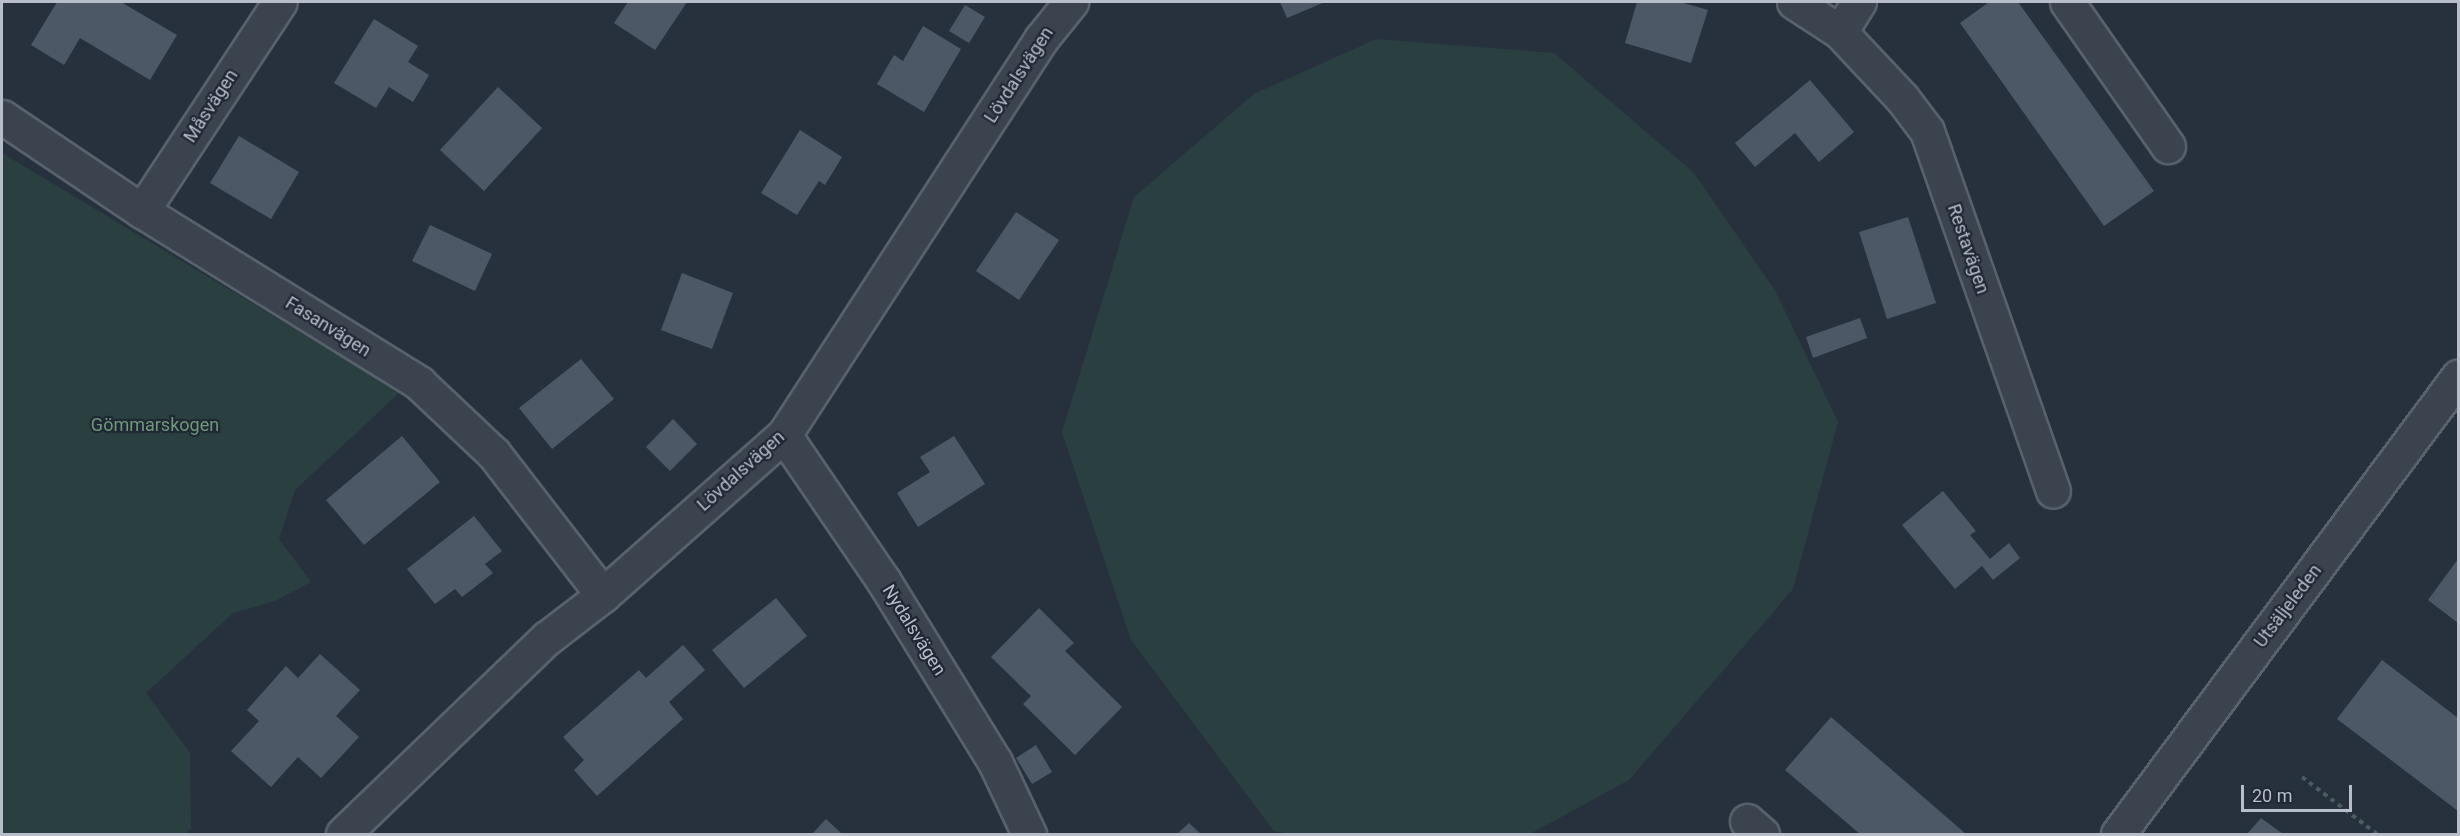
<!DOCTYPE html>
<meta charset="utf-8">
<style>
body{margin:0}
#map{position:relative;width:2460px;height:836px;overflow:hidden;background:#27313e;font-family:Roboto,sans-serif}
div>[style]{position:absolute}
.green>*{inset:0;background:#2a3f40}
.building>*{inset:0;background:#4d5867}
.path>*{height:4px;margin-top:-2px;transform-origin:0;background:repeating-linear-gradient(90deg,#495c5e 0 4.5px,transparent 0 9px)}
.roads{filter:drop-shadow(2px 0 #58616c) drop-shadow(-2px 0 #58616c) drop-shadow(0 2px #58616c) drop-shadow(0 -2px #58616c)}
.minor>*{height:33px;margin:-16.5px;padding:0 16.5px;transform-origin:16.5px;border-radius:16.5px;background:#3b434f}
span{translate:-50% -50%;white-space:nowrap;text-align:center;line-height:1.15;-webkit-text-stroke:4.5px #1f2834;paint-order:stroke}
.street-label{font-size:18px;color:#b7bec9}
.park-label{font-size:18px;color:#6f9979}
.frame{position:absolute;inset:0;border:3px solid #b7bec9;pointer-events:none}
.scale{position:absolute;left:2241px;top:785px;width:111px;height:27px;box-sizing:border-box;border:3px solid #b7bec9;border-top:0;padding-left:8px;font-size:18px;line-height:21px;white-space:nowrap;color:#b7bec9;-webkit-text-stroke:4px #1f2834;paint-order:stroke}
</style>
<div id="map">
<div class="green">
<i style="clip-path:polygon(1376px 39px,1554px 53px,1694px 173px,1776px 292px,1838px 422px,1793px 589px,1629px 780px,1530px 834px,1291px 834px,1274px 831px,1131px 640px,1062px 432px,1134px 197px,1254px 94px)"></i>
<i style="clip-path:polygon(2px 153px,400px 392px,295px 490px,279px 539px,311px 582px,275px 601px,233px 613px,146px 693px,190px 753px,191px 829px,184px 834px,2px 834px)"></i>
</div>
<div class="building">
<i style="clip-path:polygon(57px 2px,121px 2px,177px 35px,150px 80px,80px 38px,64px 65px,31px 45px)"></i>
<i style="clip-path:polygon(628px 2px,687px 2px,655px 50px,614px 23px)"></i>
<i style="clip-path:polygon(1280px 2px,1325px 2px,1287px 18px)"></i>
<i style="clip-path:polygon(1637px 2px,1680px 2px,1708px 10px,1691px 63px,1625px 43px)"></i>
<i style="clip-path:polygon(1989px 2px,2018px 2px,2154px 191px,2104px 226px,1960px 23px)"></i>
<i style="clip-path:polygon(965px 5px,985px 17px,969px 43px,949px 31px)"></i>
<i style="clip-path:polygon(374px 19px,418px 46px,408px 62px,429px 75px,413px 102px,389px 87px,376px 108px,334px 83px)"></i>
<i style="clip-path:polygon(923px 26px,961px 49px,924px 112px,877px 84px,894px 55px,903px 61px)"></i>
<i style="clip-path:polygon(1810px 80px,1854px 132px,1819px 162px,1795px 133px,1755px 167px,1735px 143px)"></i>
<i style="clip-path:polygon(498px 87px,542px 128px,484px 191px,440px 150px)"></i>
<i style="clip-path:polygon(800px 130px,842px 157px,825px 185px,819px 181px,797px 215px,761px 193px)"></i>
<i style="clip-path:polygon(239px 136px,299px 172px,271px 219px,210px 183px)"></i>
<i style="clip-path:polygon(1016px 212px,1059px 240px,1019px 300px,976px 271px)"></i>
<i style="clip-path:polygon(1908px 217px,1936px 303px,1887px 319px,1859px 232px)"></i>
<i style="clip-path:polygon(430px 225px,492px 254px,475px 291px,412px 261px)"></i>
<i style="clip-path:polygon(682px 273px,733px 293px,712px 349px,661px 330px)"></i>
<i style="clip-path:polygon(1860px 318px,1867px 338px,1813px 358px,1806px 337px)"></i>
<i style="clip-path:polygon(581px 359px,614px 399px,552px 449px,519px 408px)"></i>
<i style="clip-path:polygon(673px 419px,697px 444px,670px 471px,646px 447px)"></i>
<i style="clip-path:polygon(402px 436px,440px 482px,364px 545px,326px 500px)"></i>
<i style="clip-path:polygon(954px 436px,985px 484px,918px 527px,897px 493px,930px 472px,920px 457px)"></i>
<i style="clip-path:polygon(1943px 491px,1976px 531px,1970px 535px,1990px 559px,2009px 543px,2020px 558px,1993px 580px,1982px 566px,1955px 589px,1902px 525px)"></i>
<i style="clip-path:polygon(474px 516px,502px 551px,485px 564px,493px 573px,462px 597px,455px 589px,435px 604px,407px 569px)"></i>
<i style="clip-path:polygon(2458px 559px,2458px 623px,2428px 600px)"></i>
<i style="clip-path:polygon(776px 598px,807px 636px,744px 688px,712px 650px)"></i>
<i style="clip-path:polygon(1039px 608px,1074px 643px,1065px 651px,1122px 707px,1075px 755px,1023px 704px,1031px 696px,991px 657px)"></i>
<i style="clip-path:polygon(683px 645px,705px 670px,669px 702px,683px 719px,597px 796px,574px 770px,584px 760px,563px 737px,639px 670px,646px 678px)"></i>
<i style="clip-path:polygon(320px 654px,360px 690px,336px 716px,359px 737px,321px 778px,298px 757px,271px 787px,231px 751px,259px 721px,247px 710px,286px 666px,298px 678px)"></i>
<i style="clip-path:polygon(2382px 660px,2458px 718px,2458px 811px,2337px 719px)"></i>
<i style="clip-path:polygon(1831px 717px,1966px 834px,1860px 834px,1785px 770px)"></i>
<i style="clip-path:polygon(1036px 745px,1052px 772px,1032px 784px,1016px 758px)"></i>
<i style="clip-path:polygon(2261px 818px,2283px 834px,2247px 834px)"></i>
<i style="clip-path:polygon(826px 819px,842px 834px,812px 834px)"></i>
<i style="clip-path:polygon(1189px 823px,1201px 834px,1177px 834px)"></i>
</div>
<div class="path">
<i style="left:2302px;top:777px;width:94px;rotate:37.2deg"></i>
</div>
<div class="roads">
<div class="minor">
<i style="left:1794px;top:2px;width:55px;rotate:33.1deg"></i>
<i style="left:1840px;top:32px;width:91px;rotate:46.8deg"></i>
<i style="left:1902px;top:98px;width:41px;rotate:52.9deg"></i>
<i style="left:1927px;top:131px;width:381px;rotate:70.7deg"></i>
<i style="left:2067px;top:2px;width:176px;rotate:55deg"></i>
<i style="left:1840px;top:32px;width:36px;rotate:-58deg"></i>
<i style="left:2px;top:117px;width:169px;rotate:33.9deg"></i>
<i style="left:142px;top:211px;width:326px;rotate:31.8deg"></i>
<i style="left:419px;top:383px;width:103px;rotate:43.4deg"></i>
<i style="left:494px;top:454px;width:178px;rotate:52.3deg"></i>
<i style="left:142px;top:211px;width:250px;rotate:-56.6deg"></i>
<i style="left:784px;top:435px;width:176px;rotate:55.7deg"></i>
<i style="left:883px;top:580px;width:214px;rotate:58.4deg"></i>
<i style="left:995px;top:762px;width:80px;rotate:64.7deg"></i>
<i style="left:1747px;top:821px;width:20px;rotate:41deg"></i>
<i style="left:343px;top:834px;width:283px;rotate:-43.9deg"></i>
<i style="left:547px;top:638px;width:71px;rotate:-37.5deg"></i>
<i style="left:603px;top:595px;width:242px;rotate:-41.5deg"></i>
<i style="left:784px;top:435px;width:472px;rotate:-57deg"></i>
<i style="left:1041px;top:39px;width:48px;rotate:-51deg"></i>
<i style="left:2118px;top:834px;width:570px;rotate:-53.35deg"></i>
</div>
</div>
<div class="street-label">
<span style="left:1019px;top:75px;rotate:-57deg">Lövdalsvägen</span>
<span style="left:211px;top:106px;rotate:-57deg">Måsvägen</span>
<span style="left:1968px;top:249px;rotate:71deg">Restavägen</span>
<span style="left:328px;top:327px;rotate:32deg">Fasanvägen</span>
<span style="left:741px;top:471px;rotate:-42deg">Lövdalsvägen</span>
<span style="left:2288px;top:606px;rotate:-53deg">Utsäljeleden</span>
<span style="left:914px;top:630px;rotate:58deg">Nydalsvägen</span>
</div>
<div class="park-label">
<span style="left:155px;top:425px">Gömmarskogen</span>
</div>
<div class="frame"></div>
<div class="scale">20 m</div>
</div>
